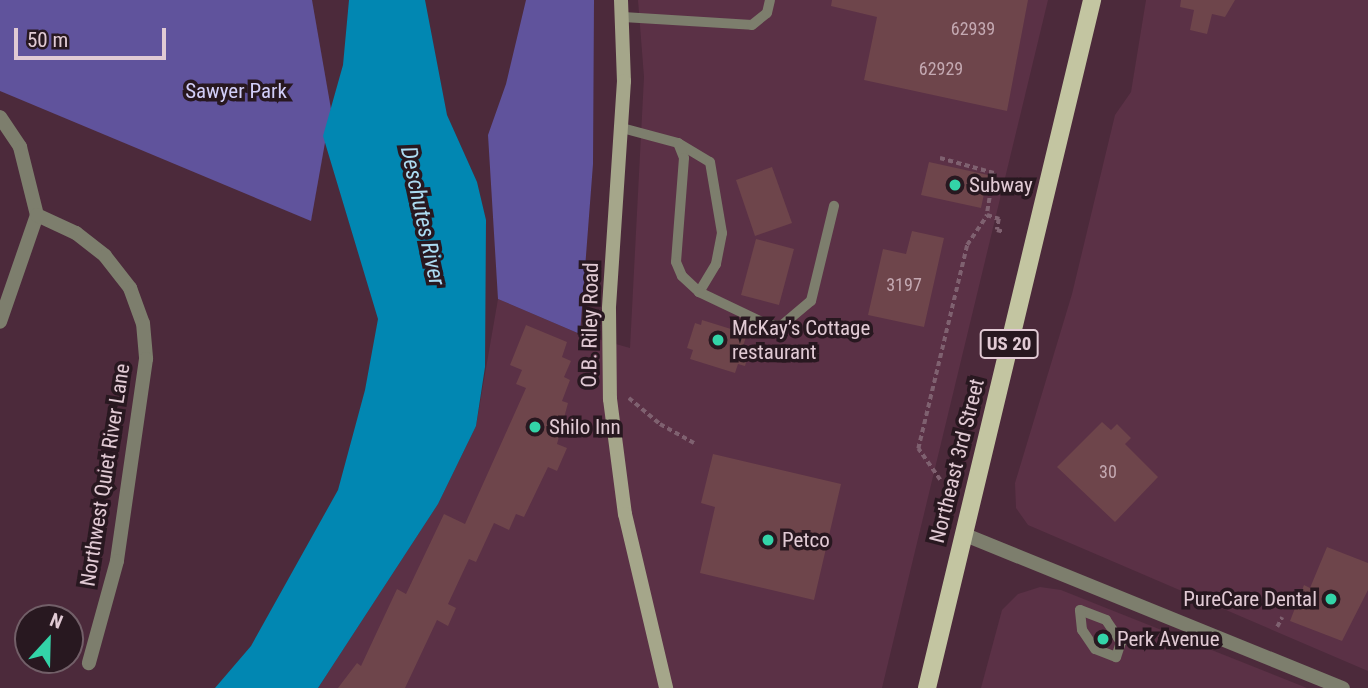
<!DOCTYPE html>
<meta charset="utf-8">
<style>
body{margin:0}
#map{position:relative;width:1368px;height:688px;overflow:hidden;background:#4c2a3b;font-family:"Roboto Condensed",sans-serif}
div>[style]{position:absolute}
.built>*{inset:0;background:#5b3146}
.green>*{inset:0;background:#60539c}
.water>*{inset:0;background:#0187b2}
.building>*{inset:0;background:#6e454b}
.path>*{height:3.5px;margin-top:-1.75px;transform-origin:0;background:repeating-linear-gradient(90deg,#7f6170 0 5px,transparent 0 8.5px)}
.lane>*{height:10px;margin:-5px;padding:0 5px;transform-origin:5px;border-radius:5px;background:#7d7e6d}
.street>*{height:14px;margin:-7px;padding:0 7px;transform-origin:7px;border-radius:7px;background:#7d7e6d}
.secondary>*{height:14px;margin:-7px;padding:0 7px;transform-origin:7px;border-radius:7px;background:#a5a68a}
.primary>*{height:18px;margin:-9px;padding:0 9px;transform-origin:9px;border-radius:9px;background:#c3c5a1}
.dots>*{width:19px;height:19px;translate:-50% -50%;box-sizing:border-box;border:4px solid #281820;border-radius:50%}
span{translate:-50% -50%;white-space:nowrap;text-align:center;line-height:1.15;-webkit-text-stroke:7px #281820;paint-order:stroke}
.number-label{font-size:18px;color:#c4a9b2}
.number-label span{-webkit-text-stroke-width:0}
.shield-label span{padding:2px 5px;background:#281820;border:2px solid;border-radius:5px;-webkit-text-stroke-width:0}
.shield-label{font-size:19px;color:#e1cad4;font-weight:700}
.park-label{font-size:21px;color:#d2cef8}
.poi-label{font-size:21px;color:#e1cad4}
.left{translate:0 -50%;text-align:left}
.right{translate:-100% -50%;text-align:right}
.street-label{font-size:21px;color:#e1cad4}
.water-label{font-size:23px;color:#acdbf2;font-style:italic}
.north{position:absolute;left:14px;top:604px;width:70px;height:70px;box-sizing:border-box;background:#281820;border:2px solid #725f68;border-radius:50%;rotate:22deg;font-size:19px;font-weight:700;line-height:28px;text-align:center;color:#e1cad4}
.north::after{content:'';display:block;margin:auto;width:24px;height:32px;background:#33d4a8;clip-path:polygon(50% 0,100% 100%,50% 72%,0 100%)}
.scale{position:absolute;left:14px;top:28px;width:152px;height:32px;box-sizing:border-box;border:4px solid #e1cad4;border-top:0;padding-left:9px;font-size:21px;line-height:24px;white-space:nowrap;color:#e1cad4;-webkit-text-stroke:5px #281820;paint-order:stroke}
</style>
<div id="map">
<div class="built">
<i style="clip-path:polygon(638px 0,1048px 0,882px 688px,318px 688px,438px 504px,476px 426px,498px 299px,580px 334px,630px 348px,644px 77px)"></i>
<i style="clip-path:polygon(1146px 0,1368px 0,1368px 671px,1028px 525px,1016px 508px,1015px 483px,1072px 294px,1115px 115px,1131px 92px)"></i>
<i style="clip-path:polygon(1040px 587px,1061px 590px,1307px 688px,981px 688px,1002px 610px,1018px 594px)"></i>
</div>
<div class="green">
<i style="clip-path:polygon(0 0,312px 0,331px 109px,311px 221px,0 91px)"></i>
<i style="clip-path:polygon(526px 0,594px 0,593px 164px,580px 334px,498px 299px,488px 135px,506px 84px)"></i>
</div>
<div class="water">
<i style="clip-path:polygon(349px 0,425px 0,447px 115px,477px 182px,486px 220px,485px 367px,476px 426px,438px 504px,318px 688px,215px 688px,251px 646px,338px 490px,365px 390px,378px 319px,323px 136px,343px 65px)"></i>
</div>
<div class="building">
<i style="clip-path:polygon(832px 0,1028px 0,1007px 111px,864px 80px,877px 17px,831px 6px)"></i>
<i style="clip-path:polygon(1181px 0,1235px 0,1225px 17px,1212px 14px,1207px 34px,1190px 30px,1194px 10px,1180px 7px)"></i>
<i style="clip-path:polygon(929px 162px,988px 175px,981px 208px,921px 195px)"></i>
<i style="clip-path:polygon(772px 167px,792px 223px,755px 236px,736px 180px)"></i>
<i style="clip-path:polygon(912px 231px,944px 238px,924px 327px,868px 315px,883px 249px,906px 254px)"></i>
<i style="clip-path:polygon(756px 239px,794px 249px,779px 305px,741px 295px)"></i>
<i style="clip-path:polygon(702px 320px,747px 334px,743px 346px,750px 349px,745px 366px,738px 364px,735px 373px,690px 359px,693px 350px,687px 348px,695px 323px,701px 325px)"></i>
<i style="clip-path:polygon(526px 325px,567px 342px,562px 357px,571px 361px,564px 377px,570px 380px,562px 401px,568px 403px,557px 444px,567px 448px,557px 471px,548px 467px,524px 517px,516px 514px,509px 530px,494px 523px,476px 562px,469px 559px,448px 604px,456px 608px,448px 626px,437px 620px,405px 688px,338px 688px,357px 663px,361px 666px,397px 589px,406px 594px,444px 514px,465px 524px,526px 388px,516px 384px,522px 370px,510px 365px)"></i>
<i style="clip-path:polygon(1102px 422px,1111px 430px,1117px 424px,1131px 438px,1125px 444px,1158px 477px,1115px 522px,1057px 467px)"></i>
<i style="clip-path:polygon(713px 454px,841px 484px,814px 600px,700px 573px,715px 507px,701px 503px)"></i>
<i style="clip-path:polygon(1327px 547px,1368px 563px,1368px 590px,1342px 641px,1290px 621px,1304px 585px,1310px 588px)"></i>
</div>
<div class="path">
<i style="left:940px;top:158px;width:56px;rotate:15.5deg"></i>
<i style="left:994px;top:173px;width:43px;rotate:99.5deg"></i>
<i style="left:629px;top:398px;width:40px;rotate:40deg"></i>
<i style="left:660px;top:424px;width:39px;rotate:29deg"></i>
<i style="left:940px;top:480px;width:38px;rotate:-125deg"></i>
<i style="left:918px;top:449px;width:210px;rotate:-76.5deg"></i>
<i style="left:967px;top:245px;width:36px;rotate:-56deg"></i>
<i style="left:987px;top:215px;width:13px;rotate:18deg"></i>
<i style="left:999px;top:219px;width:11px;rotate:100deg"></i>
<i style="left:997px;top:230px;width:7px;rotate:16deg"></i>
<i style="left:1277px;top:627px;width:11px;rotate:-63deg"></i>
</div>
<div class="lane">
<i style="left:623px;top:17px;width:129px;rotate:3.5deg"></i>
<i style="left:752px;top:25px;width:19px;rotate:-39deg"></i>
<i style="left:767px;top:13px;width:13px;rotate:-77deg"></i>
<i style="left:622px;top:128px;width:58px;rotate:15deg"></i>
<i style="left:678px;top:143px;width:37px;rotate:31deg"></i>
<i style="left:710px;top:162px;width:72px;rotate:80.4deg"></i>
<i style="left:722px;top:233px;width:32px;rotate:101deg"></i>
<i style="left:716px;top:264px;width:33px;rotate:121deg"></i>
<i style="left:678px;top:143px;width:16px;rotate:68deg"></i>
<i style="left:684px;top:158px;width:104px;rotate:94.4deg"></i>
<i style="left:676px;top:262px;width:15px;rotate:67deg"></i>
<i style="left:682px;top:276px;width:23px;rotate:43deg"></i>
<i style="left:699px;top:292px;width:74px;rotate:25.5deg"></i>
<i style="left:766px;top:324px;width:15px;rotate:8deg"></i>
<i style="left:781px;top:326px;width:39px;rotate:-40deg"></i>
<i style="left:811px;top:301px;width:98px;rotate:-76.4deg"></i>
<i style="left:1080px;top:610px;width:28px;rotate:21deg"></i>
<i style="left:1106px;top:620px;width:27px;rotate:56deg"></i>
<i style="left:1121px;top:642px;width:16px;rotate:108deg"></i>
<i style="left:1116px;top:657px;width:22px;rotate:-159deg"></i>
<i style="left:1095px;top:649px;width:23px;rotate:-124deg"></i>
<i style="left:1082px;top:630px;width:20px;rotate:-96deg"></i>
</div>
<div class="street">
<i style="left:0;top:117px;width:36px;rotate:56deg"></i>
<i style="left:20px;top:147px;width:70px;rotate:76deg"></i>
<i style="left:37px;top:215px;width:113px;rotate:109.1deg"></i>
<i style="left:37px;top:215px;width:43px;rotate:24.8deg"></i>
<i style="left:76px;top:233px;width:37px;rotate:38deg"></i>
<i style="left:105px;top:256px;width:41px;rotate:52deg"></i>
<i style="left:130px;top:288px;width:37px;rotate:70deg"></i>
<i style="left:143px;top:323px;width:36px;rotate:85deg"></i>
<i style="left:146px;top:359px;width:204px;rotate:98.2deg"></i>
<i style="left:117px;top:561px;width:106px;rotate:105.4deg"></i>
<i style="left:963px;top:534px;width:410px;rotate:22.1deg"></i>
</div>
<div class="secondary">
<i style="left:621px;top:0;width:81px;rotate:87.9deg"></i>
<i style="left:624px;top:81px;width:228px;rotate:93.8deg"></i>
<i style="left:609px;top:309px;width:90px;rotate:89.4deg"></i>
<i style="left:610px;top:399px;width:116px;rotate:82.6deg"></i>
<i style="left:625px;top:514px;width:179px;rotate:76.7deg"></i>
</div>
<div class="primary">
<i style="left:927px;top:688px;width:708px;rotate:-76.51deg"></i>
</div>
<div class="dots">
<i style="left:955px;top:185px;background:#33d4a8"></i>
<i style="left:718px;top:340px;background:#33d4a8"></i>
<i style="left:535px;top:427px;background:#33d4a8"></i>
<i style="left:768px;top:540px;background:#33d4a8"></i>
<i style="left:1331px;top:599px;background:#33d4a8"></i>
<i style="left:1103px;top:639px;background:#33d4a8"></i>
</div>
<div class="number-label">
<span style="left:973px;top:29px">62939</span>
<span style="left:941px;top:69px">62929</span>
<span style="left:904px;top:285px">3197</span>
<span style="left:1108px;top:472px">30</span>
</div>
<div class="shield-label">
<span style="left:1009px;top:344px">US 20</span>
</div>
<div class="park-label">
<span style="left:236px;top:91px">Sawyer Park</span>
</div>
<div class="poi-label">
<span class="left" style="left:969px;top:185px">Subway</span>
<span class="left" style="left:732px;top:340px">McKay’s Cottage<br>restaurant</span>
<span class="left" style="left:549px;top:427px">Shilo Inn</span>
<span class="left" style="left:782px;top:540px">Petco</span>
<span class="right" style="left:1317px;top:599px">PureCare Dental</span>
<span class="left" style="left:1117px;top:639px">Perk Avenue</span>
</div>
<div class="street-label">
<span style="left:590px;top:325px;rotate:-89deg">O.B. Riley Road</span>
<span style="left:957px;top:461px;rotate:-76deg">Northeast 3rd Street</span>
<span style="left:105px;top:475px;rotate:-81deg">Northwest Quiet River Lane</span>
</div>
<div class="water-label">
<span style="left:422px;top:216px;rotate:78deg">Deschutes River</span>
</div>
<div class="north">N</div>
<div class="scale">50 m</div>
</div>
